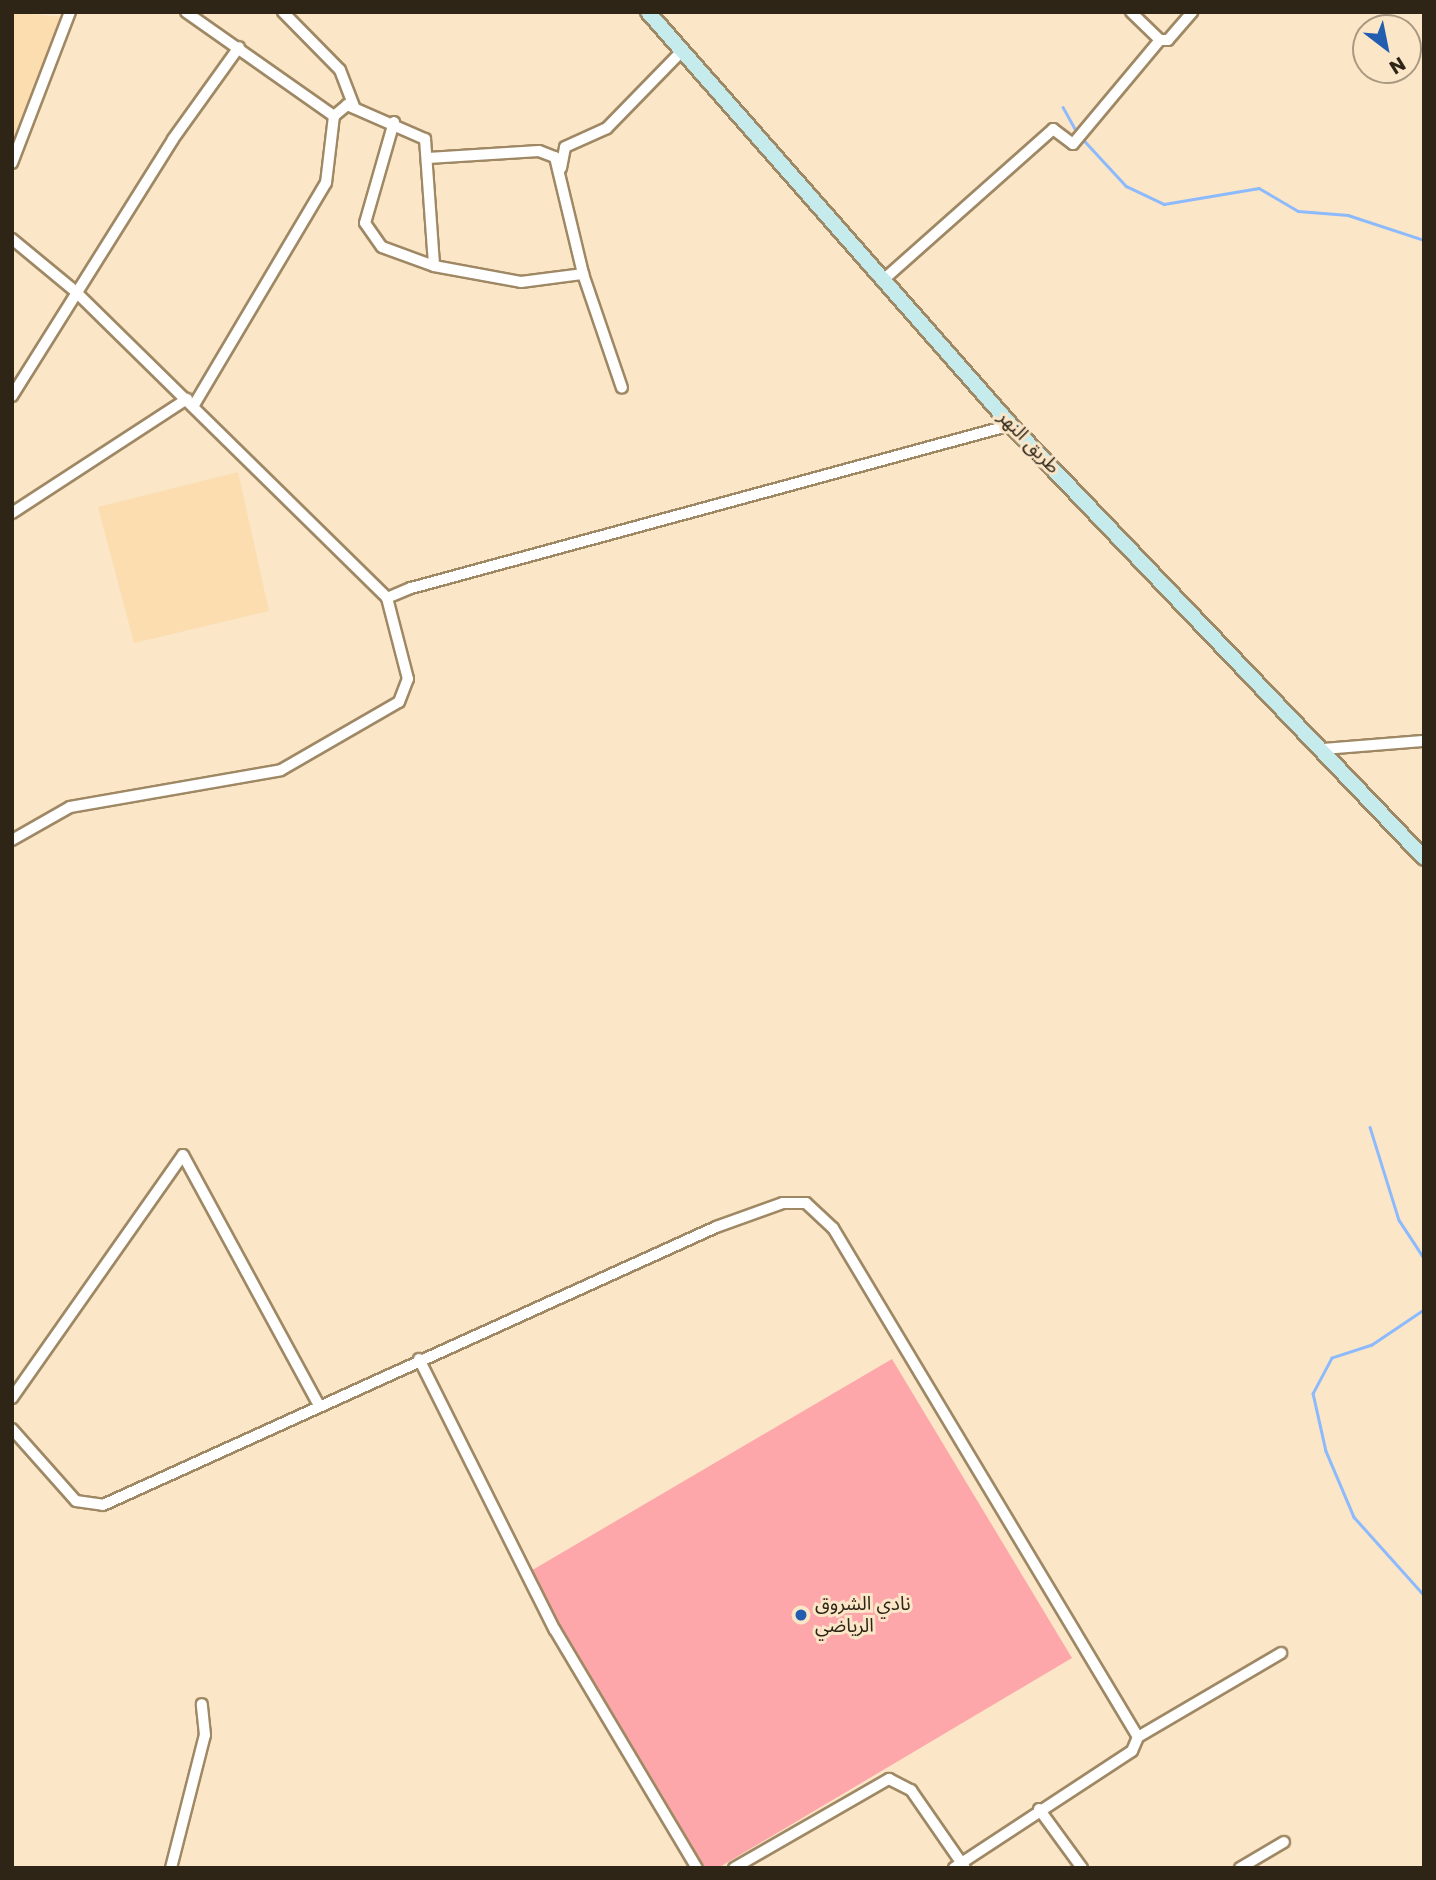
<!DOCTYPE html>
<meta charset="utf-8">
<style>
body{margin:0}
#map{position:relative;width:1436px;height:1880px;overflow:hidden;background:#fbe6c8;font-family:Poppins,"Noto Sans Arabic",sans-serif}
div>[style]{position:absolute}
.built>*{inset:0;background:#fbddb0}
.green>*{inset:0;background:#fea7aa}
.stream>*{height:2.5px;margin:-1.25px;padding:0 1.25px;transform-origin:1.25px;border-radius:1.25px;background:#8cbafc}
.roads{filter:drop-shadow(2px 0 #9f8864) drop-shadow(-2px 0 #9f8864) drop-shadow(0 2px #9f8864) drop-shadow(0 -2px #9f8864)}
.minor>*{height:10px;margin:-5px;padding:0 5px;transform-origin:5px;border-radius:5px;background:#fff}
.secondary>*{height:14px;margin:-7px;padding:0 7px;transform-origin:7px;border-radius:7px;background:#c6ebec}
.dots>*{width:19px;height:19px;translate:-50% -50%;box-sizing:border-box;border:4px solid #fbe6c8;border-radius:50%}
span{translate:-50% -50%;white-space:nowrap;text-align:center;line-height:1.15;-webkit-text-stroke:6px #fbe6c8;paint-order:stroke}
.street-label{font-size:19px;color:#2f2517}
.poi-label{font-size:19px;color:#2f2517}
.left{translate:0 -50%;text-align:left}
.frame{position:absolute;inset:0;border:14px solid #2f2517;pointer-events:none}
.north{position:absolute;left:1352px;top:14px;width:70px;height:70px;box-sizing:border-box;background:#fbe6c8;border:2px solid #a99981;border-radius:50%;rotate:148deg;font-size:19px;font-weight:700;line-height:28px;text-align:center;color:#2f2517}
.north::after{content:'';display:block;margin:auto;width:24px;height:32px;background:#225daf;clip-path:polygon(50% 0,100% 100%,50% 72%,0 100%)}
</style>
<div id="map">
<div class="built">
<i style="clip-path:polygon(12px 12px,62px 17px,12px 143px)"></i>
<i style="clip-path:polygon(238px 472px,269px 611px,134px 643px,98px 507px)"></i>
</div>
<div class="green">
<i style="clip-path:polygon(892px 1359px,1072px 1658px,718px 1868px,705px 1868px,529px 1572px)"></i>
</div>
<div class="stream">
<i style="left:1063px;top:107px;width:29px;rotate:61deg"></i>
<i style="left:1081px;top:137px;width:67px;rotate:47.4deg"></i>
<i style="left:1126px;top:186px;width:42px;rotate:25.3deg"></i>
<i style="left:1164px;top:204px;width:96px;rotate:-9.6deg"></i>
<i style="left:1259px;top:188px;width:45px;rotate:30.5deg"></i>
<i style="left:1298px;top:211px;width:50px;rotate:4.6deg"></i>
<i style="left:1348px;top:215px;width:80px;rotate:18.2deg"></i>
<i style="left:1370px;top:1127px;width:97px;rotate:72.7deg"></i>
<i style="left:1399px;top:1220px;width:45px;rotate:56.7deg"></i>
<i style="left:1424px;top:1310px;width:63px;rotate:146.1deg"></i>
<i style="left:1372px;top:1345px;width:42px;rotate:162deg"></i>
<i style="left:1332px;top:1358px;width:40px;rotate:118deg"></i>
<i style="left:1313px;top:1393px;width:59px;rotate:77.4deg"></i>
<i style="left:1326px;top:1451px;width:72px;rotate:67deg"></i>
<i style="left:1354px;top:1517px;width:105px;rotate:48.1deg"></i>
</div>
<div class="roads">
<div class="minor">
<i style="left:186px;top:12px;width:181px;rotate:35.1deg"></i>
<i style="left:283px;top:12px;width:81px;rotate:45.5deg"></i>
<i style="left:340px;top:70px;width:39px;rotate:69deg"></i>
<i style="left:1131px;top:12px;width:40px;rotate:44deg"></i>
<i style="left:394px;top:122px;width:105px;rotate:106deg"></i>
<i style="left:365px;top:223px;width:29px;rotate:55deg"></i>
<i style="left:382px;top:247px;width:55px;rotate:20.1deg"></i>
<i style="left:428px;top:158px;width:111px;rotate:-3.6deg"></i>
<i style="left:539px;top:151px;width:17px;rotate:21deg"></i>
<i style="left:555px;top:157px;width:120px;rotate:76.5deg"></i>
<i style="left:583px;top:274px;width:120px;rotate:71.1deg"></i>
<i style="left:12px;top:163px;width:162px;rotate:-69deg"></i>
<i style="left:561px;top:168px;width:21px;rotate:-79deg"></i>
<i style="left:565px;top:147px;width:46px;rotate:-24.3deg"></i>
<i style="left:607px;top:128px;width:106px;rotate:-45.8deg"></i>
<i style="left:12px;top:239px;width:83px;rotate:39.6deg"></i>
<i style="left:76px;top:292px;width:436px;rotate:44.5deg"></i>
<i style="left:882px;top:281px;width:229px;rotate:-41.6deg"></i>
<i style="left:1053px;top:129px;width:25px;rotate:37deg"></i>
<i style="left:1073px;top:144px;width:136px;rotate:-50.1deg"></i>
<i style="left:1160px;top:40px;width:8px"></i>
<i style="left:1168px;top:40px;width:37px;rotate:-49deg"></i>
<i style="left:12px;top:396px;width:303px;rotate:-57.9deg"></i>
<i style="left:173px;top:139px;width:113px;rotate:-54.3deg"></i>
<i style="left:194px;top:405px;width:258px;rotate:-59.3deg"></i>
<i style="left:326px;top:183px;width:67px;rotate:-83.2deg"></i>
<i style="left:334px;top:116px;width:17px;rotate:-40deg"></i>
<i style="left:347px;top:105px;width:85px;rotate:23.6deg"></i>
<i style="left:425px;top:139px;width:127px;rotate:85.9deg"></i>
<i style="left:434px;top:266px;width:88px;rotate:10.4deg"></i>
<i style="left:521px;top:282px;width:63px;rotate:-7.4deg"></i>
<i style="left:12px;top:513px;width:209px;rotate:-33.1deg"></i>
<i style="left:1322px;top:749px;width:102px;rotate:-4.5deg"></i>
<i style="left:12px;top:840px;width:67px;rotate:-29.6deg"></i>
<i style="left:70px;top:807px;width:214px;rotate:-9.9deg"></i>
<i style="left:281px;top:770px;width:136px;rotate:-30deg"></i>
<i style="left:399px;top:702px;width:25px;rotate:-69deg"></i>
<i style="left:408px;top:679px;width:84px;rotate:-104.5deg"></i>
<i style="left:387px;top:598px;width:26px;rotate:-23deg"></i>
<i style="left:411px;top:588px;width:622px;rotate:-15.2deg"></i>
<i style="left:419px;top:1359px;width:303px;rotate:63.4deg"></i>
<i style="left:555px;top:1630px;width:277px;rotate:59.2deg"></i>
<i style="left:12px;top:1398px;width:297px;rotate:-54.9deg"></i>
<i style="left:183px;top:1155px;width:285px;rotate:61.5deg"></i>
<i style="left:12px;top:1429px;width:96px;rotate:48.4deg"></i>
<i style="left:76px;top:1501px;width:27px;rotate:8deg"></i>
<i style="left:103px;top:1505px;width:673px;rotate:-24.39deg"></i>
<i style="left:716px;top:1227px;width:71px;rotate:-19.7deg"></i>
<i style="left:783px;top:1203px;width:23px"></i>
<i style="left:806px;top:1203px;width:37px;rotate:43deg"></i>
<i style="left:833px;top:1228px;width:593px;rotate:59.07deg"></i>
<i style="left:1138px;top:1737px;width:15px;rotate:113deg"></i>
<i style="left:1132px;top:1751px;width:213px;rotate:146.7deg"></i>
<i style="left:1138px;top:1737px;width:166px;rotate:-30.4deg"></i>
<i style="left:1039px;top:1809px;width:73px;rotate:53.9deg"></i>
<i style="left:171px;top:1868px;width:137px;rotate:-75.7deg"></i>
<i style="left:205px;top:1735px;width:31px;rotate:-96deg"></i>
<i style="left:734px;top:1868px;width:179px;rotate:-29.9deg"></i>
<i style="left:889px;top:1779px;width:25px;rotate:27deg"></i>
<i style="left:911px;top:1790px;width:95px;rotate:55.3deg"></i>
<i style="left:1240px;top:1868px;width:51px;rotate:-30.6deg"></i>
</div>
<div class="secondary">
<i style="left:648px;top:12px;width:550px;rotate:48.69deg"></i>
<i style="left:1011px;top:425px;width:598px;rotate:46.35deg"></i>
</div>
</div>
<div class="dots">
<i style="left:801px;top:1615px;background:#225daf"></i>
</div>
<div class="street-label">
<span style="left:1029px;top:442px;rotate:46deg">طريق النهر</span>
</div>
<div class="poi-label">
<span class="left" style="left:815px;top:1615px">نادي الشروق<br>الرياضي</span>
</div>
<div class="frame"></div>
<div class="north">N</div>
</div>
